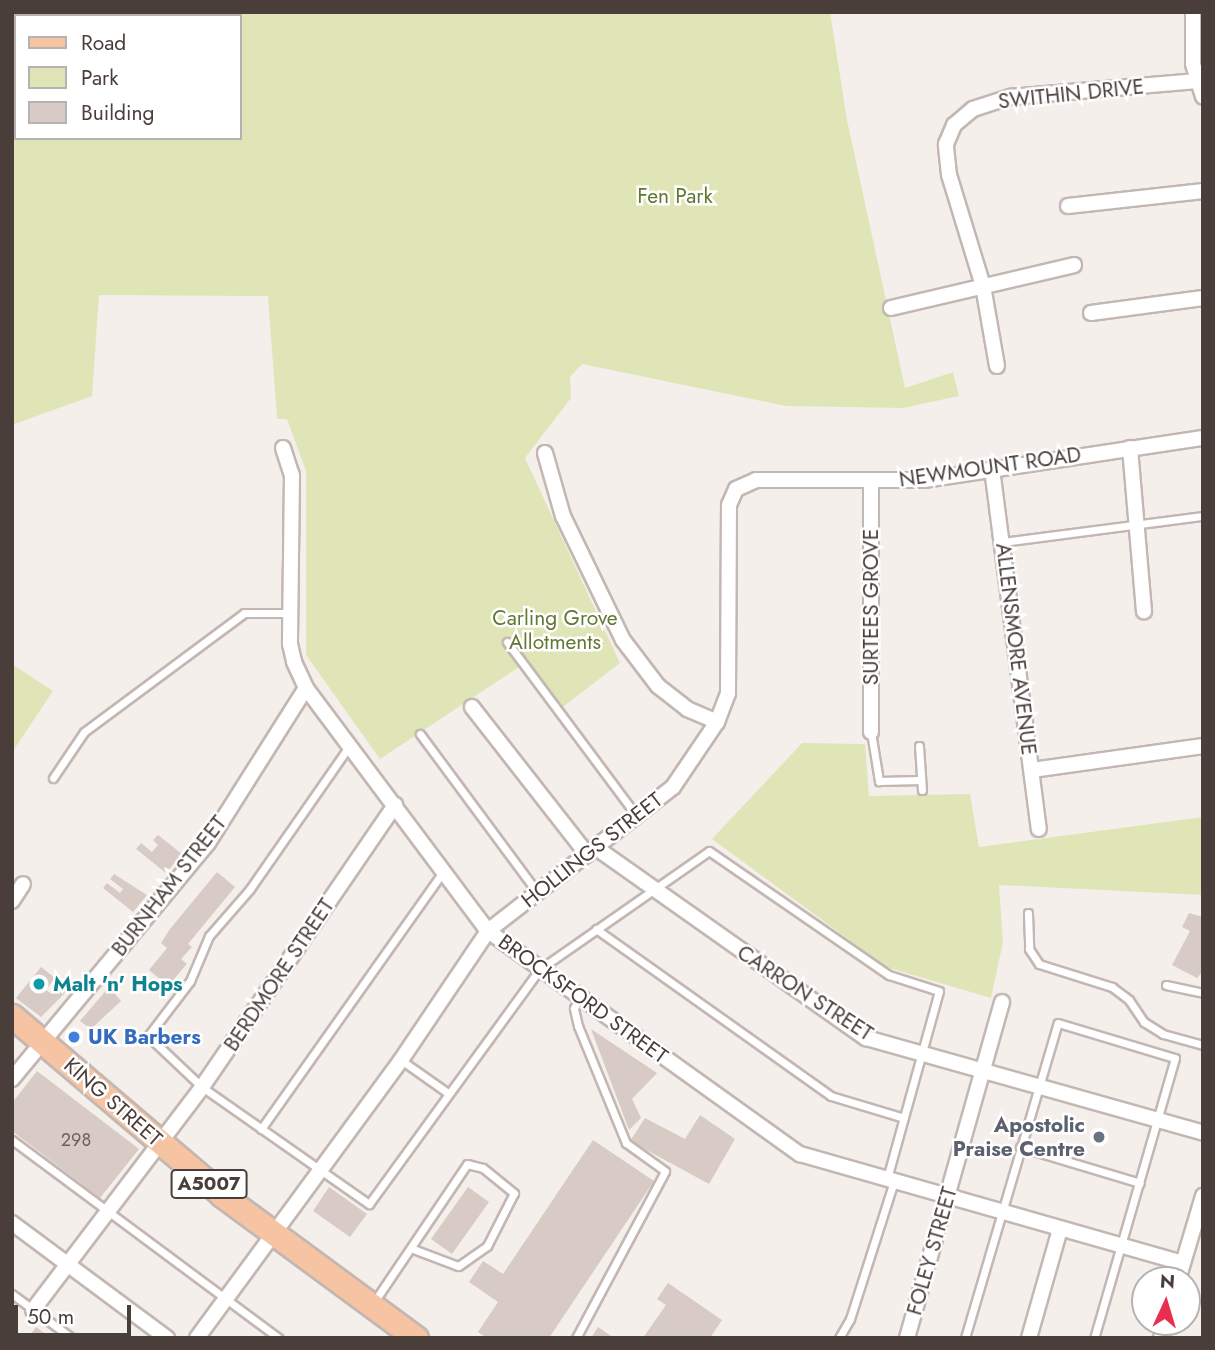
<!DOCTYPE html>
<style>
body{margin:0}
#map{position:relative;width:1215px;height:1350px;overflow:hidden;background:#f5efec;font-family:Jost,sans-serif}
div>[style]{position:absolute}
.green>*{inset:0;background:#e0e5b8}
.building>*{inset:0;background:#d8cac5}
.roads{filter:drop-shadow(2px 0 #c3b7b2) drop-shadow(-2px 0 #c3b7b2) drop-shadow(0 2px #c3b7b2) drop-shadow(0 -2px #c3b7b2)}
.lane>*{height:7px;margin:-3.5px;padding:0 3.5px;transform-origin:3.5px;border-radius:3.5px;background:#fff}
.street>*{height:14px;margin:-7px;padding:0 7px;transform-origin:7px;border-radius:7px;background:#fff}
.primary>*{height:23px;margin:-11.5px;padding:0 11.5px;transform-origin:11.5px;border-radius:11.5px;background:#f6c3a3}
.dots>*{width:19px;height:19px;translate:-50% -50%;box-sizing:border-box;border:4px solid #fff;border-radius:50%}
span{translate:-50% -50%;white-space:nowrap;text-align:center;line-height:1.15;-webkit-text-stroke:5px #fff;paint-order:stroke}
.number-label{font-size:18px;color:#6d615d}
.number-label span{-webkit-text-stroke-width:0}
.shield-label span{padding:2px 5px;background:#fff;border:2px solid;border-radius:5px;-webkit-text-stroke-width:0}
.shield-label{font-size:19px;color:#493e3a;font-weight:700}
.street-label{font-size:21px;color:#493e3a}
.park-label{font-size:21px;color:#627731}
.culture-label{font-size:21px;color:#0d838f;font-weight:700}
.left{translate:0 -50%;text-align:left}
.shop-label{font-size:21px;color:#366cbe;font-weight:700}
.worship-label{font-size:21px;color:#5b616d;font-weight:700}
.right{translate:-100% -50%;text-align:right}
.frame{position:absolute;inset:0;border:14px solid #493e3a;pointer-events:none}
.legend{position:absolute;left:14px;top:14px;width:228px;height:126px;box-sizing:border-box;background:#fff;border:2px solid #b6b2b0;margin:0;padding:9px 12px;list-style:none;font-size:21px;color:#493e3a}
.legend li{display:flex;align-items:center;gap:14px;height:35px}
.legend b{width:35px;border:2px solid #b6b2b0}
.north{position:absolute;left:1131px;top:1266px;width:70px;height:70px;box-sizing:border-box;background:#fff;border:2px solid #b6b2b0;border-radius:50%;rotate:4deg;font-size:19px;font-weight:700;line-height:28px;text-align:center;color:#493e3a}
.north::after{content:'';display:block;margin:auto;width:24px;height:32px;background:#e92f50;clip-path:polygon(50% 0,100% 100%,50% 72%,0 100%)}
.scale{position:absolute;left:14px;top:1305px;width:117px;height:32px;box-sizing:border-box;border:4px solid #493e3a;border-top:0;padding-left:9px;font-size:21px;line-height:24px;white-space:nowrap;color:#493e3a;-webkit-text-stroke:5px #fff;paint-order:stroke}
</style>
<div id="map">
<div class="green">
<i style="clip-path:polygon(evenodd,12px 12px,830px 12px,847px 120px,905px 388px,953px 372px,959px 396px,903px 408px,786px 406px,582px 364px,570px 377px,571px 398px,525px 458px,620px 663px,559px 710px,525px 663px,380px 759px,306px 655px,306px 471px,287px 419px,277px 419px,268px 296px,99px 295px,92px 396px,12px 425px,12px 12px,16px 16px,240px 16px,240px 138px,16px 138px,16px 16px)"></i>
<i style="clip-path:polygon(12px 664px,53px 691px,13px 751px,12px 751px)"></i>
<i style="clip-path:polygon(802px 743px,865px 744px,869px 796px,970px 794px,979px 847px,1203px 817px,1203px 895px,999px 885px,1003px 942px,991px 998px,886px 967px,712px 839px)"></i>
</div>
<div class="building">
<i style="clip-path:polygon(158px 835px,182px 854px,166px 873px,136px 849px,141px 843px,152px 852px,158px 845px,153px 840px)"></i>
<i style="clip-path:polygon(217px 872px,235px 887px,188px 944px,192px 947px,181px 959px,187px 964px,168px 986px,149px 970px,167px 948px,161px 943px,170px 929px)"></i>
<i style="clip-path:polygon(114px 874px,147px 895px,133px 912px,103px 888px,107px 883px,120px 893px,123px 889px,110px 879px)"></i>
<i style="clip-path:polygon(1189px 913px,1203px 917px,1203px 971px,1197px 978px,1172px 965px,1190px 931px,1182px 927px)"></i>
<i style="clip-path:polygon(41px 967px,55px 978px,46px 990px,50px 993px,57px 985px,66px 992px,41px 1017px,16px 998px)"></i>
<i style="clip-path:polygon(109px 987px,121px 1001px,91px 1029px,80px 1021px)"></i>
<i style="clip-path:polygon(591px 1029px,657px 1073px,632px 1099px,641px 1118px,629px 1130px)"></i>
<i style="clip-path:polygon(37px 1071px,139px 1149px,100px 1198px,12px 1131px,12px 1103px)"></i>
<i style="clip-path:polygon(700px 1115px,735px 1139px,709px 1184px,630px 1141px,645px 1118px,685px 1139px)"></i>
<i style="clip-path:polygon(593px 1140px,654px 1181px,549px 1338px,487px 1338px,478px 1332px,498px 1302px,469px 1282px,483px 1261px,503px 1274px)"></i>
<i style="clip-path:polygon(329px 1187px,367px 1214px,350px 1237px,313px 1211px)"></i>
<i style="clip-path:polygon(468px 1187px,489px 1202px,452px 1254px,431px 1239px)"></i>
<i style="clip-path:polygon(668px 1283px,722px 1320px,710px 1338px,643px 1338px,666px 1305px,657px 1299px)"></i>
<i style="clip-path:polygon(36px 1327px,51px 1338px,28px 1338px)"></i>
<i style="clip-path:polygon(598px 1327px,614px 1338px,591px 1338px)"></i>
</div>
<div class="roads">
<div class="lane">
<i style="left:1002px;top:542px;width:203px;rotate:-7.4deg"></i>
<i style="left:507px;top:642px;width:216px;rotate:53.3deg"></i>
<i style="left:871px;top:732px;width:50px;rotate:80.7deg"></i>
<i style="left:879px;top:781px;width:42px;rotate:-1.4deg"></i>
<i style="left:420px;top:734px;width:197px;rotate:53.5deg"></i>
<i style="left:350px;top:745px;width:175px;rotate:124.8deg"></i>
<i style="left:250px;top:889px;width:62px;rotate:131.1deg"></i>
<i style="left:209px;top:936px;width:49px;rotate:112.9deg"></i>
<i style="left:190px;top:981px;width:69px;rotate:127.4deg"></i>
<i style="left:148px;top:1036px;width:74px;rotate:43.4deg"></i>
<i style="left:202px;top:1087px;width:204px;rotate:35deg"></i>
<i style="left:369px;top:1204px;width:291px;rotate:-54deg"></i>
<i style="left:540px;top:969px;width:206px;rotate:-34.9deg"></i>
<i style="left:709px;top:851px;width:219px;rotate:34.6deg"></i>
<i style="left:889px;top:975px;width:52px;rotate:17.7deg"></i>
<i style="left:939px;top:991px;width:194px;rotate:105.5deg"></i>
<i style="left:919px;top:746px;width:44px;rotate:86.1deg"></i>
<i style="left:53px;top:778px;width:55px;rotate:-56deg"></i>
<i style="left:84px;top:732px;width:199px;rotate:-36.6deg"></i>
<i style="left:244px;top:613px;width:46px"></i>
<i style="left:1028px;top:913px;width:36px;rotate:88deg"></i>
<i style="left:1029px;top:949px;width:18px;rotate:56deg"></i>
<i style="left:1039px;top:964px;width:77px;rotate:17.5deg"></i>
<i style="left:1112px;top:987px;width:21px;rotate:37deg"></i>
<i style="left:1129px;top:1000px;width:27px;rotate:56deg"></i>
<i style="left:1144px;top:1022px;width:22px;rotate:32deg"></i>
<i style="left:1163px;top:1034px;width:41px;rotate:15.4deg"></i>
<i style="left:596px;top:929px;width:288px;rotate:35.4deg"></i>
<i style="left:831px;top:1096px;width:76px;rotate:16.8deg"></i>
<i style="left:1166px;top:985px;width:38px;rotate:12deg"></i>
<i style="left:401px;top:1060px;width:57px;rotate:35.1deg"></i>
<i style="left:261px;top:1129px;width:316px;rotate:-54.7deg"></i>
<i style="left:12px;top:1140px;width:332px;rotate:36.6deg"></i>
<i style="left:1020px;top:1147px;width:125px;rotate:16.7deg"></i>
<i style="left:12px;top:1294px;width:74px;rotate:36.3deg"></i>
<i style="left:374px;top:1302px;width:166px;rotate:-56deg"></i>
<i style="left:467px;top:1164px;width:16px;rotate:14deg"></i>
<i style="left:483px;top:1168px;width:40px;rotate:39deg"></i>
<i style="left:514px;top:1193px;width:59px;rotate:117deg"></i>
<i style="left:487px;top:1246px;width:35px;rotate:145deg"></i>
<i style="left:458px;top:1266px;width:48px;rotate:-159.3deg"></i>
<i style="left:576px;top:1338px;width:189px;rotate:-61.9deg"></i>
<i style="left:665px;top:1171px;width:48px;rotate:-144.3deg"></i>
<i style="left:626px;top:1143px;width:126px;rotate:-112.3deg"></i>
<i style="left:578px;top:1026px;width:18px;rotate:-103deg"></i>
<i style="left:574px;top:1008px;width:13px;rotate:-61deg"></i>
<i style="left:839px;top:1338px;width:22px;rotate:-60deg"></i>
<i style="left:850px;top:1319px;width:145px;rotate:-72.3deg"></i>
<i style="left:965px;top:1338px;width:328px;rotate:-73.6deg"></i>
<i style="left:1058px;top:1023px;width:122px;rotate:16.7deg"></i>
<i style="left:1175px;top:1058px;width:291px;rotate:106.1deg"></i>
</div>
<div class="street">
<i style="left:1193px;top:12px;width:52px;rotate:90deg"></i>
<i style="left:1193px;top:64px;width:34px;rotate:73deg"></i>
<i style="left:1068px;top:206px;width:136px;rotate:-6.3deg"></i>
<i style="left:891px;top:308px;width:188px;rotate:-13.2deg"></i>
<i style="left:1091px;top:313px;width:113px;rotate:-7.6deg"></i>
<i style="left:997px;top:366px;width:81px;rotate:-99.9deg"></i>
<i style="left:983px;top:286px;width:116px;rotate:-107deg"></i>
<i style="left:949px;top:175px;width:31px;rotate:-96deg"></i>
<i style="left:946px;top:144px;width:21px;rotate:-67deg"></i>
<i style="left:954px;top:125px;width:25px;rotate:-40deg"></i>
<i style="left:973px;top:109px;width:40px;rotate:-18deg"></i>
<i style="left:1011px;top:97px;width:186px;rotate:-4.9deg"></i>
<i style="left:283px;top:448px;width:28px;rotate:72deg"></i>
<i style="left:292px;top:475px;width:169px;rotate:90.7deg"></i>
<i style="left:290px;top:644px;width:18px;rotate:77deg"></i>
<i style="left:294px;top:662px;width:29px;rotate:65deg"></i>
<i style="left:306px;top:688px;width:304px;rotate:53.2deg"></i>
<i style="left:488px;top:931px;width:384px;rotate:35.6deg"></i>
<i style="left:800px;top:1154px;width:398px;rotate:15.9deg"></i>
<i style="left:1130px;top:448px;width:164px;rotate:85.1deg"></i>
<i style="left:545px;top:453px;width:66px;rotate:74.1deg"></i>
<i style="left:563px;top:516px;width:138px;rotate:64.2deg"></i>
<i style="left:623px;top:640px;width:58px;rotate:52.7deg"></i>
<i style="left:658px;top:686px;width:37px;rotate:38deg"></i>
<i style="left:687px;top:709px;width:33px;rotate:23deg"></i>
<i style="left:992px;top:469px;width:363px;rotate:82.6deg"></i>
<i style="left:472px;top:707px;width:187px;rotate:52deg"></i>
<i style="left:871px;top:732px;width:250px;rotate:-90deg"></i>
<i style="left:1032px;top:770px;width:173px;rotate:-8deg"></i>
<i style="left:595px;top:847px;width:332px;rotate:35.2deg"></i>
<i style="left:866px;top:1038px;width:350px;rotate:15.7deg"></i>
<i style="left:12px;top:901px;width:20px;rotate:-57deg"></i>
<i style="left:12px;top:1079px;width:307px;rotate:-50.3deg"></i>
<i style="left:208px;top:843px;width:183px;rotate:-57.7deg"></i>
<i style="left:12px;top:1223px;width:193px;rotate:36.6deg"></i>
<i style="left:1178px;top:1280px;width:88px;rotate:-73.4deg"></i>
<i style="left:33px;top:1310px;width:280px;rotate:-52.8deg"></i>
<i style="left:202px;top:1087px;width:342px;rotate:-55.6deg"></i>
<i style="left:197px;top:1338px;width:345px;rotate:-53.7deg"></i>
<i style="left:401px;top:1060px;width:156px;rotate:-56deg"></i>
<i style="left:488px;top:931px;width:234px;rotate:-37.9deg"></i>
<i style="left:673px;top:787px;width:78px;rotate:-55.9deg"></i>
<i style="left:717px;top:722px;width:31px;rotate:-69deg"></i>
<i style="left:728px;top:693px;width:188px;rotate:-89.7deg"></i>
<i style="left:729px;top:505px;width:17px;rotate:-66deg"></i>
<i style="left:736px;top:489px;width:22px;rotate:-24deg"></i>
<i style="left:756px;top:480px;width:168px"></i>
<i style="left:924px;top:480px;width:282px;rotate:-8.6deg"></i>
<i style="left:907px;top:1338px;width:349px;rotate:-74.2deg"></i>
<i style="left:1029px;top:1338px;width:113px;rotate:-74.1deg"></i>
<i style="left:1161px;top:1338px;width:17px;rotate:-73deg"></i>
</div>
<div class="primary">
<i style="left:12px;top:1016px;width:276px;rotate:40.4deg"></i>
<i style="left:222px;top:1195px;width:241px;rotate:36.4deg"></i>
</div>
</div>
<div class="dots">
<i style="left:39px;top:984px;background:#0f9aa8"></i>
<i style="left:74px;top:1037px;background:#3f7fe0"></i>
<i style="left:1099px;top:1137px;background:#6b7280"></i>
</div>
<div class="number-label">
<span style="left:76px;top:1140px">298</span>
</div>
<div class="shield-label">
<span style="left:209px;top:1184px">A5007</span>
</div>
<div class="street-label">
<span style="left:1071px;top:94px;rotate:-6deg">SWITHIN DRIVE</span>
<span style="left:990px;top:467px;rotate:-8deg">NEWMOUNT ROAD</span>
<span style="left:871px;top:607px;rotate:-90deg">SURTEES GROVE</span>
<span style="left:1016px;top:649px;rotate:83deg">ALLENSMORE AVENUE</span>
<span style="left:592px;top:850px;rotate:-38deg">HOLLINGS STREET</span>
<span style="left:169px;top:886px;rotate:-52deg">BURNHAM STREET</span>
<span style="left:279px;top:975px;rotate:-56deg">BERDMORE STREET</span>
<span style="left:805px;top:993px;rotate:33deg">CARRON STREET</span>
<span style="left:583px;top:999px;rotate:36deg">BROCKSFORD STREET</span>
<span style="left:113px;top:1102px;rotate:41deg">KING STREET</span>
<span style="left:932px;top:1251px;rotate:-74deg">FOLEY STREET</span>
</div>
<div class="park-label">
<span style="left:675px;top:196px">Fen Park</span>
<span style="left:555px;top:630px">Carling Grove<br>Allotments</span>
</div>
<div class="culture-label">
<span class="left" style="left:53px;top:984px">Malt 'n' Hops</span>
</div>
<div class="shop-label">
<span class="left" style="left:88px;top:1037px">UK Barbers</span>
</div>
<div class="worship-label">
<span class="right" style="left:1085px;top:1137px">Apostolic<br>Praise Centre</span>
</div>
<div class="frame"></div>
<ul class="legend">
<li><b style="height:9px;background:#f6c3a3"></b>Road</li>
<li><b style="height:19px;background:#e0e5b8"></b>Park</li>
<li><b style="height:19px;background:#d8cac5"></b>Building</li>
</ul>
<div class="north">N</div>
<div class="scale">50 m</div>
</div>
